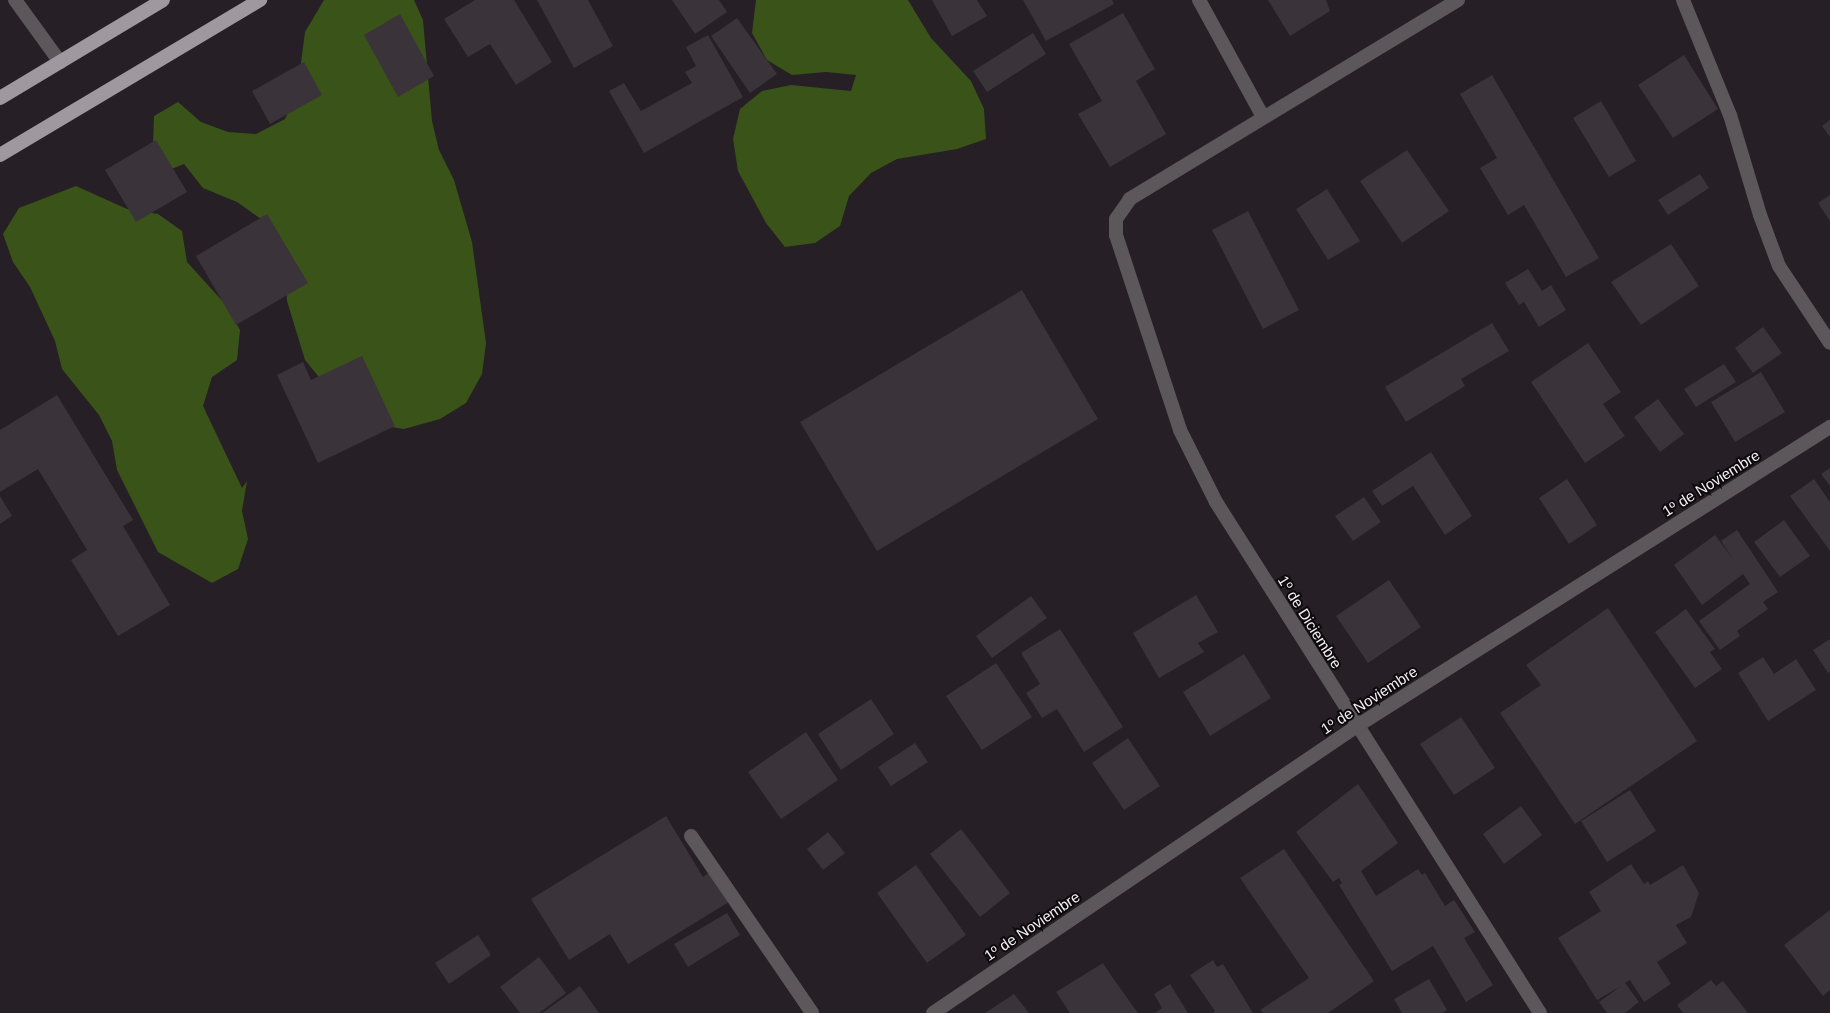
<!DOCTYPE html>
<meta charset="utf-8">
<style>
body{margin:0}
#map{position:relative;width:1830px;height:1013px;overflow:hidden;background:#261f25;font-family:Helvetica,sans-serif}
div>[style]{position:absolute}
.green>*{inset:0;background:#3a5318}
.building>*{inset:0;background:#3a333a}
.service>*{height:14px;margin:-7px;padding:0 7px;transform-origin:7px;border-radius:7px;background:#5b575a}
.minor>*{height:14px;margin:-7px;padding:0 7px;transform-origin:7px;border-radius:7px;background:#5b575a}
.trunk>*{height:14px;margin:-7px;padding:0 7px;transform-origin:7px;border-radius:7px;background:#9f989e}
span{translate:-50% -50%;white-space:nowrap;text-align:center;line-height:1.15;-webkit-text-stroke:4px #0d0a0d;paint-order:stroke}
.street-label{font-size:15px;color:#f4f0f4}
</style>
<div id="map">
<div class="green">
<i style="clip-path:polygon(324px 0,414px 0,423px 20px,432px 121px,439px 150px,454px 180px,472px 242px,486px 343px,482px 374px,466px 403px,440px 419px,404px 429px,372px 424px,344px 408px,305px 360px,287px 301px,285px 269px,261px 219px,237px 202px,203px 188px,184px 164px,169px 170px,153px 144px,154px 116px,178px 102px,201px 122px,228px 132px,256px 134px,285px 119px,297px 93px,305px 32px)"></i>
<i style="clip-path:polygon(756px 0,908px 0,931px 38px,971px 81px,984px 109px,986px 139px,957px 149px,897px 159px,871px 173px,849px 196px,840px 226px,815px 243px,785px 247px,766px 223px,738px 171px,733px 139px,740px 109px,762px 91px,791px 85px,851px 91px,856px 75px,826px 72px,792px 75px,767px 60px,752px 33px)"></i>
<i style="clip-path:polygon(76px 186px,127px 209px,158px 214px,182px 231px,187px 262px,226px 305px,240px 330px,237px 360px,212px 377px,203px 406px,242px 488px,247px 481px,242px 511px,248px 539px,238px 569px,212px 583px,158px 552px,117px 470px,112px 441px,99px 415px,62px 369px,55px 341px,30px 287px,13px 262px,3px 234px,19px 208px)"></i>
</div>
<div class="building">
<i style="clip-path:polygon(475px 0,514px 0,552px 62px,516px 85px,490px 44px,468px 57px,444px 19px)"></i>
<i style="clip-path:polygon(537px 0,588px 0,613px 46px,574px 68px)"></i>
<i style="clip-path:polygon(672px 0,719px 0,727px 12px,695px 34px)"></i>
<i style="clip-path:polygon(932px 0,977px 0,987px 16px,952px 36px)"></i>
<i style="clip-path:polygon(1023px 0,1112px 0,1114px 4px,1046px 41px)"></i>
<i style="clip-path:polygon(1268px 0,1326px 0,1330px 11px,1290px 36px)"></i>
<i style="clip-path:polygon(1123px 13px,1155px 69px,1136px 81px,1166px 134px,1110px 167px,1078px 114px,1102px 101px,1069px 44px)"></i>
<i style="clip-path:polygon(400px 14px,434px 76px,398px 97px,364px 35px)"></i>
<i style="clip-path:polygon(737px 18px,777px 74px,750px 93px,711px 36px)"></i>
<i style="clip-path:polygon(1033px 33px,1046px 54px,987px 92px,973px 71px)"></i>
<i style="clip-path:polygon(708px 35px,743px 97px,644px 153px,609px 91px,624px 83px,641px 111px,692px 83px,685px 72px,696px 66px,686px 47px)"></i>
<i style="clip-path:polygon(1684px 55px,1718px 109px,1673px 138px,1638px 85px)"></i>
<i style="clip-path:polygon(304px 62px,322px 95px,270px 124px,252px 91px)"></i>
<i style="clip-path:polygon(1492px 75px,1599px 258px,1566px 277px,1524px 205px,1508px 215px,1480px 168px,1497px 158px,1460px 94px)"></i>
<i style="clip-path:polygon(1601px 101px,1636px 161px,1609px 177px,1573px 118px)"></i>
<i style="clip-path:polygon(1830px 120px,1830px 137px,1822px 126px)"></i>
<i style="clip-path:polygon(156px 140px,187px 192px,136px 222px,105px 170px)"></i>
<i style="clip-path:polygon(1407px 150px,1449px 211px,1402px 243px,1360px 181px)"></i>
<i style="clip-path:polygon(1700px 174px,1709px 188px,1668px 215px,1658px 200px)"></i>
<i style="clip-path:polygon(1327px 189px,1360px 241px,1328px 260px,1296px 209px)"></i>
<i style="clip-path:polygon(1830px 195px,1830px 221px,1818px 203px)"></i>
<i style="clip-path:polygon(1248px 211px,1299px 310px,1263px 329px,1212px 230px)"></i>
<i style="clip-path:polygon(267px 214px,308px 283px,236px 325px,196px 256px)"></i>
<i style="clip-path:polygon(1671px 244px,1699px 286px,1641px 325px,1611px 282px)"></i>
<i style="clip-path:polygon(1528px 269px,1542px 291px,1551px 285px,1566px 310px,1539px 327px,1524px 302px,1519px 305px,1505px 283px)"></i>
<i style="clip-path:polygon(1022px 290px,1098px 419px,877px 551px,800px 422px)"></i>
<i style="clip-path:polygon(1492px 323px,1509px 351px,1461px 379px,1465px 386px,1406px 422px,1385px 387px)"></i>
<i style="clip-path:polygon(1763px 327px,1782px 353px,1753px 373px,1735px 348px)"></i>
<i style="clip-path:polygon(1588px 343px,1621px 392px,1603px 404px,1625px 436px,1585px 463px,1531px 382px)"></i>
<i style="clip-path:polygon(362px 356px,395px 426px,318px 463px,277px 375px,303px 362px,311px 380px)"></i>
<i style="clip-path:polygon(1724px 364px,1736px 382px,1696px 407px,1684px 389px)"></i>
<i style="clip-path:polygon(1761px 372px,1785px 412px,1735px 442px,1711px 402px)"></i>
<i style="clip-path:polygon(57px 395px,133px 520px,123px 526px,170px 605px,118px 636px,71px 560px,87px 550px,38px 469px,0 492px,0 430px)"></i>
<i style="clip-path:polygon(1658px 399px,1684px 434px,1660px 452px,1634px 417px)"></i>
<i style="clip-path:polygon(1431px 452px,1472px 516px,1445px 535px,1413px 486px,1382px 506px,1372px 491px)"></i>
<i style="clip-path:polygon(1830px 468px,1830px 486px,1821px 474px)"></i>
<i style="clip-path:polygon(1567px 479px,1597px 525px,1569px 544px,1539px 498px)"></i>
<i style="clip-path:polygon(1814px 479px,1830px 502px,1830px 551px,1790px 496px)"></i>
<i style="clip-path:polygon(0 496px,12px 516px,0 524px)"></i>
<i style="clip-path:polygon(1364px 497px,1381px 522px,1353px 541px,1335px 516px)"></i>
<i style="clip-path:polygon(1784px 520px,1810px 556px,1780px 577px,1754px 542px)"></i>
<i style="clip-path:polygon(1737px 530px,1778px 592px,1763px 602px,1768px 609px,1737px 631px,1740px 636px,1720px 650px,1699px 621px,1750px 584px,1743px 574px,1702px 605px,1674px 565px,1715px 535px,1733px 559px,1721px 541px)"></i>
<i style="clip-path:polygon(1389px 580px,1421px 627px,1368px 663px,1336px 616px)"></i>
<i style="clip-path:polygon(1196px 595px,1218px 632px,1198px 643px,1204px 652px,1159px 678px,1133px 633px)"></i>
<i style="clip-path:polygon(1031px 596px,1047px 618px,992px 658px,976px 636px)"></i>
<i style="clip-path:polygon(1608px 608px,1697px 741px,1575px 824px,1500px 713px,1541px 685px,1526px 665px)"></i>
<i style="clip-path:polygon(1686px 609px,1715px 649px,1710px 652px,1722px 669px,1695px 688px,1655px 632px)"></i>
<i style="clip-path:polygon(1060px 629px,1123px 727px,1084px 752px,1057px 709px,1042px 718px,1026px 693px,1040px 684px,1021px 653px)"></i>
<i style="clip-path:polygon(1830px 639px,1830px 671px,1828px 673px,1813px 650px)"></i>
<i style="clip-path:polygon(1244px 654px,1271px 698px,1210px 736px,1183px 692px)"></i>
<i style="clip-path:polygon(1763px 657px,1774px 674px,1796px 659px,1816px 690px,1768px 721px,1738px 673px)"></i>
<i style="clip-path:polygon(996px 663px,1032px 717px,982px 750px,946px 696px)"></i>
<i style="clip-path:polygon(871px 699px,894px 734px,841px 770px,818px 734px)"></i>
<i style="clip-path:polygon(1461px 717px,1495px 768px,1454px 795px,1420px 744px)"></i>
<i style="clip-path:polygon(806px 732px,838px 780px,781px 819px,748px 772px)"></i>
<i style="clip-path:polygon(1128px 738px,1160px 786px,1124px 810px,1092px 763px)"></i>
<i style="clip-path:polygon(915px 743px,928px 762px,891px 786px,878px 767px)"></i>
<i style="clip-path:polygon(1358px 784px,1398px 843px,1361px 871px,1376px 896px,1418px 869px,1422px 875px,1425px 873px,1445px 906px,1454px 900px,1475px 932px,1464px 938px,1493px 985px,1466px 1002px,1433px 946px,1392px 971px,1339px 885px,1342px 883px,1339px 878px,1333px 882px,1296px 832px)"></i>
<i style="clip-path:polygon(1630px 790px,1656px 831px,1607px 862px,1581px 821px)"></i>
<i style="clip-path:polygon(1521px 806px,1542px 835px,1504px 864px,1483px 834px)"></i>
<i style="clip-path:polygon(666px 816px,703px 877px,713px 870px,732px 900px,628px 964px,610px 934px,569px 960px,531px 899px)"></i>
<i style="clip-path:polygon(961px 829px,1010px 893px,980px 917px,930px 854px)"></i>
<i style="clip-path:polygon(828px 832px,845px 853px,823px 870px,807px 849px)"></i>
<i style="clip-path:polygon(1284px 849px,1374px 981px,1328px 1013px,1263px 1013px,1260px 1010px,1309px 978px,1240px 878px)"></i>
<i style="clip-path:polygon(1631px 864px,1644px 884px,1648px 881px,1650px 885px,1683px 865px,1699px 893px,1691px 917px,1676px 925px,1687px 943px,1657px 962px,1671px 984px,1644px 1002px,1630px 980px,1625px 983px,1639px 1002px,1625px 1013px,1607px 1013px,1599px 1002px,1621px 986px,1597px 1000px,1558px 938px,1601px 911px,1589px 892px)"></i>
<i style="clip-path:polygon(916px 865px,966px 935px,927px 963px,877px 893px)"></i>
<i style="clip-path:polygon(1830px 910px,1830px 990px,1823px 996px,1784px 945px)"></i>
<i style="clip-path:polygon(727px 913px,740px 935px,688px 967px,674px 944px)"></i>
<i style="clip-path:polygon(478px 935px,491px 955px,449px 984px,435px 963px)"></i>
<i style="clip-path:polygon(539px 957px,566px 993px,539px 1013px,520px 1013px,500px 987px)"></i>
<i style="clip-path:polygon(1213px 960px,1217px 967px,1223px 964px,1253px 1013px,1212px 1013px,1215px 1011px,1190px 975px)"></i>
<i style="clip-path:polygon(1103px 963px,1112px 977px,1138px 1013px,1070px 1013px,1056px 992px)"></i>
<i style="clip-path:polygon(1429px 979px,1447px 1010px,1442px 1013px,1402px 1013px,1394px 999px)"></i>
<i style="clip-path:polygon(1711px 980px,1716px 986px,1723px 981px,1748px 1013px,1683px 1013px,1677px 1005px)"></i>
<i style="clip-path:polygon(1170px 984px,1188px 1013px,1155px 1013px,1162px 1008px,1154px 994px)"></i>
<i style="clip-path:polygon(580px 986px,599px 1013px,542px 1013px)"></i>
<i style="clip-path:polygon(1014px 994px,1029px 1013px,985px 1013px)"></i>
</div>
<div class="service">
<i style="left:15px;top:0;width:77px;rotate:54deg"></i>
</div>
<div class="minor">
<i style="left:1199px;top:0;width:133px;rotate:61.3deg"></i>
<i style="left:1458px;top:0;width:384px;rotate:148.8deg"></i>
<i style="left:1130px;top:199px;width:24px;rotate:125deg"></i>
<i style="left:1116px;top:219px;width:16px;rotate:90deg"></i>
<i style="left:1116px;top:235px;width:205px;rotate:71.8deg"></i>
<i style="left:1180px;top:430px;width:80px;rotate:63.4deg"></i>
<i style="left:1216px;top:502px;width:605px;rotate:57.62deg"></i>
<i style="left:1683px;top:0;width:124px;rotate:67.8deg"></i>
<i style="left:1730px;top:115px;width:104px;rotate:73.3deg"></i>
<i style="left:1760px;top:215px;width:54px;rotate:69.6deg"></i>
<i style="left:1779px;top:266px;width:92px;rotate:56.5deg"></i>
<i style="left:691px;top:836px;width:214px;rotate:55.6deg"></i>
<i style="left:933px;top:1013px;width:512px;rotate:-34.09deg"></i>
<i style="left:1357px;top:726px;width:560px;rotate:-32.3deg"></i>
</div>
<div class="trunk">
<i style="left:0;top:98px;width:190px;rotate:-31deg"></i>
<i style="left:0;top:155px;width:303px;rotate:-30.8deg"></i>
</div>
<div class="street-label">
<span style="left:1711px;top:483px;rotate:-32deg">1º de Noviembre</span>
<span style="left:1310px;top:622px;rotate:58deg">1º de Diciembre</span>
<span style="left:1369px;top:700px;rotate:-33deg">1º de Noviembre</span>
<span style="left:1032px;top:926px;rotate:-34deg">1º de Noviembre</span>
</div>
</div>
